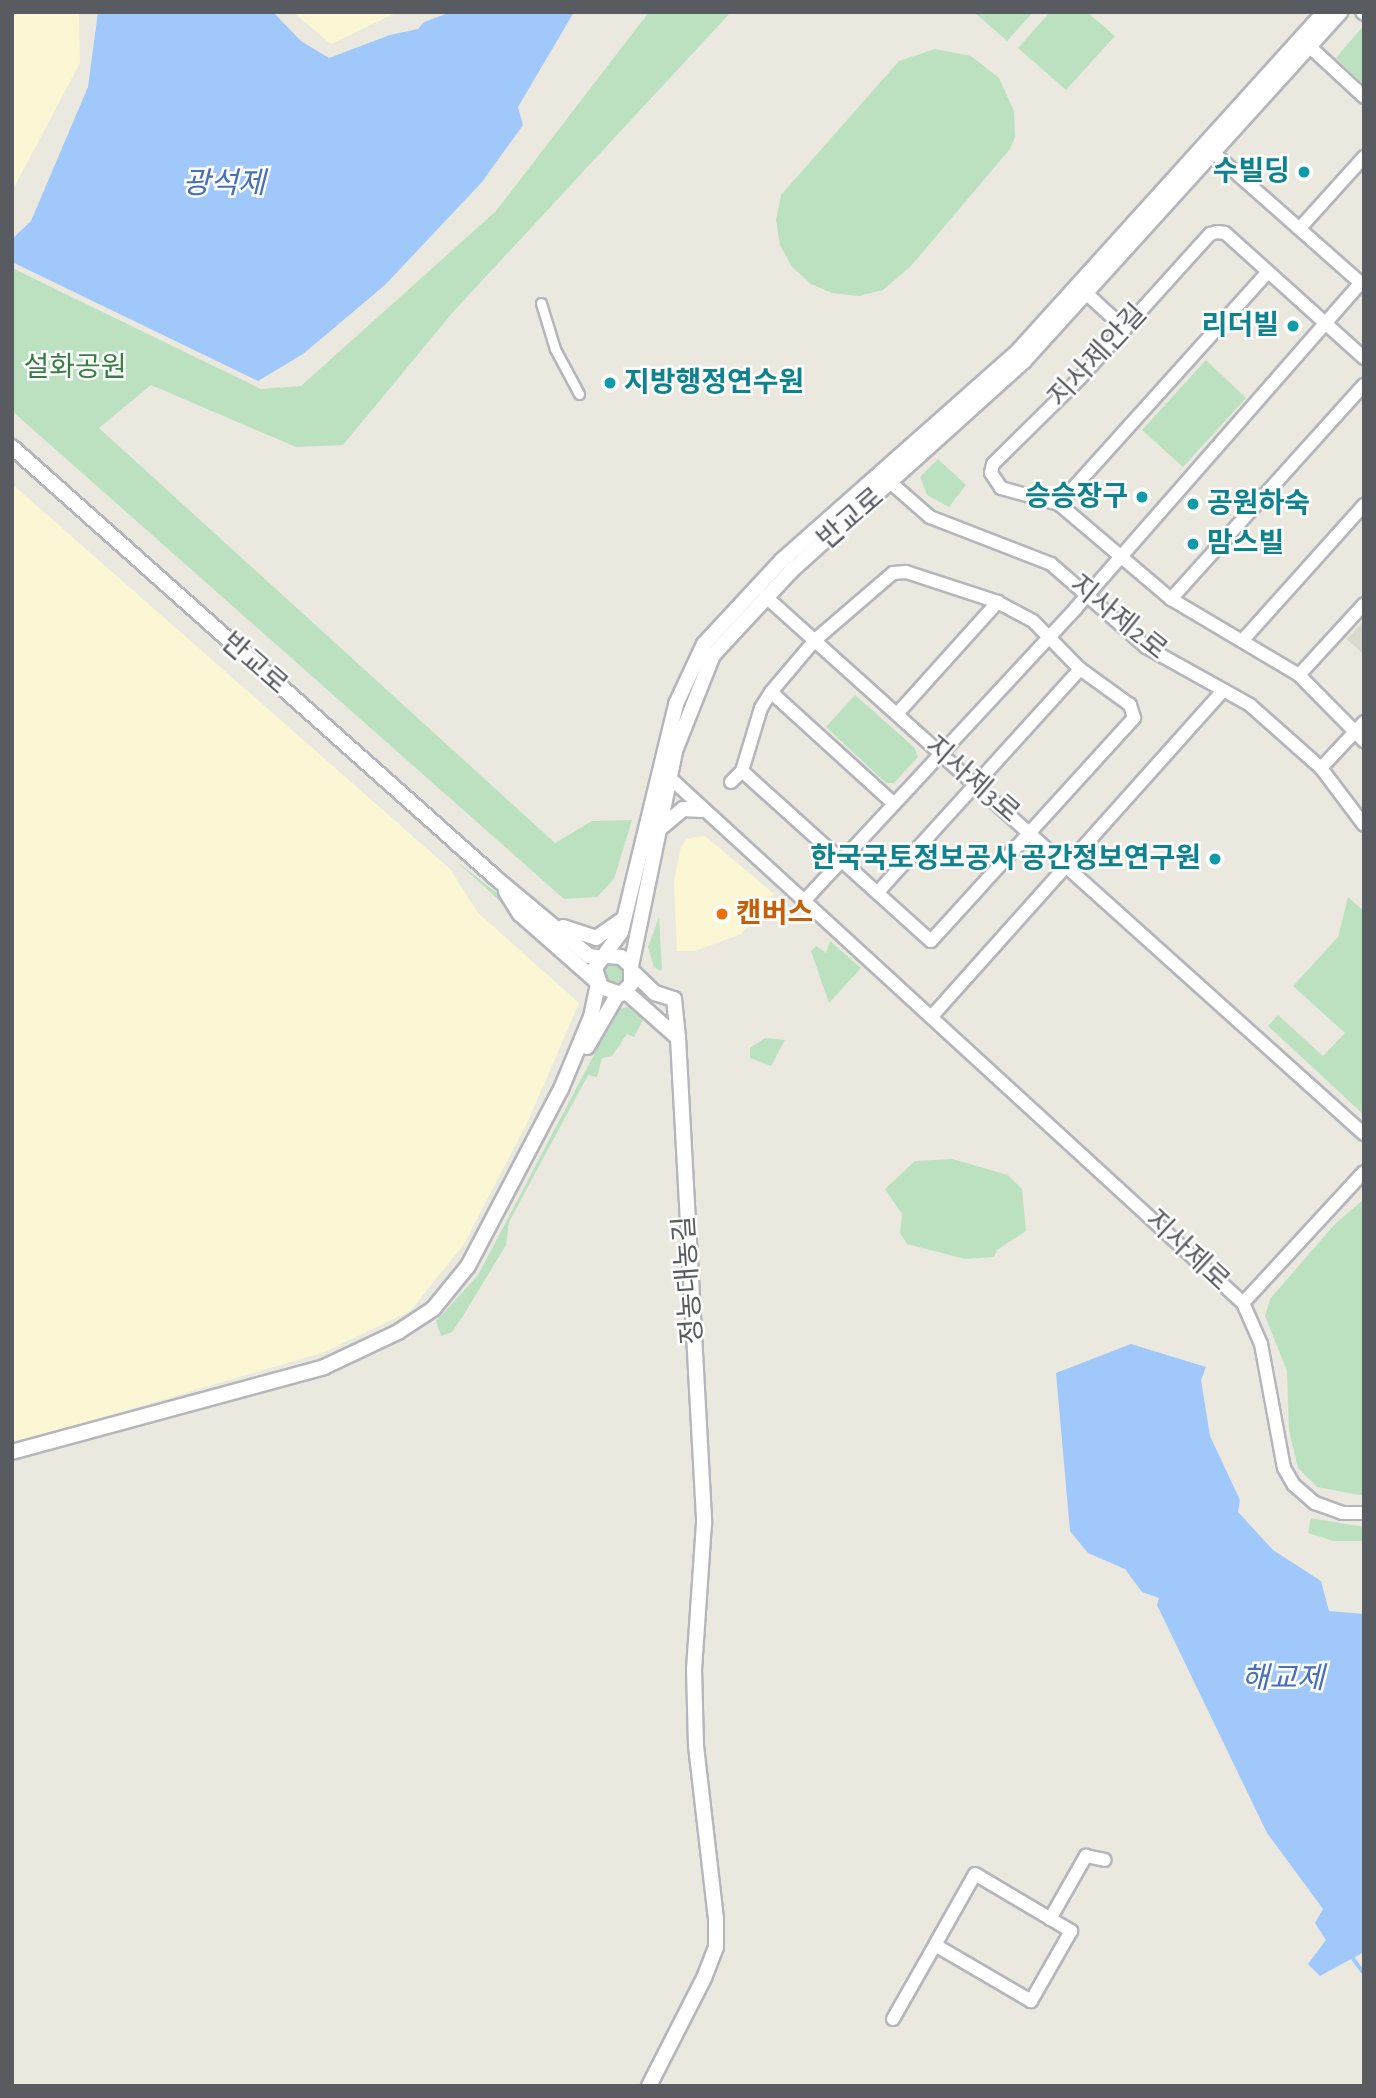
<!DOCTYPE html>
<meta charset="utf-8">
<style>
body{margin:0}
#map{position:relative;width:1376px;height:2098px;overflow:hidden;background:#ebe9df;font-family:"Alegreya Sans","Noto Sans KR",sans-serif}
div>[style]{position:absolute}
.commercial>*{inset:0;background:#fbf7d4}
.education>*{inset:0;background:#dad9cd}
.green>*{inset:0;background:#bce1c1}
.round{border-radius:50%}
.water>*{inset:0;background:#a0c8fa}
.stream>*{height:3.5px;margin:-1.75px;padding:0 1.75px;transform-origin:1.75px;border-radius:1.75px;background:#a0c8fa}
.roads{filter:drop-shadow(2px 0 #b5b6bc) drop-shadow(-2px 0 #b5b6bc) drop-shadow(0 2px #b5b6bc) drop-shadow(0 -2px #b5b6bc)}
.pedestrian>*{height:9px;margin:-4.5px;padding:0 4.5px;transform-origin:4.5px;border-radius:4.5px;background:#fff}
.minor>*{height:12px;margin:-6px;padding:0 6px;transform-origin:6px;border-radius:6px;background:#fff}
.tertiary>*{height:14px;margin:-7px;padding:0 7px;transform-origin:7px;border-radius:7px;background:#fff}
.dots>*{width:19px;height:19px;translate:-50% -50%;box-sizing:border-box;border:4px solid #fff;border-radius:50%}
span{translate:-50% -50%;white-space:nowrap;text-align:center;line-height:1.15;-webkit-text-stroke:5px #fff;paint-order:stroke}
.culture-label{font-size:28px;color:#0d838f;font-weight:700}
.right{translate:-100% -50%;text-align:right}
.left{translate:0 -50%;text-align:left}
.street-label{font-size:28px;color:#585b60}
.park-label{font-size:28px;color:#387f44}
.food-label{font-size:28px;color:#c56008;font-weight:700}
.water-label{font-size:30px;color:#4670ba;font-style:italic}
.frame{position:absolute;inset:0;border:14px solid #585b60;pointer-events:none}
</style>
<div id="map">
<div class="commercial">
<i style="clip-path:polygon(12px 12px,79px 12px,80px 63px,12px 191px)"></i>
<i style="clip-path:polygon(293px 12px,398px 12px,331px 44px)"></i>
<i style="clip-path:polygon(12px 484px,450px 869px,478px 913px,579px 1003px,528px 1121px,464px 1244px,410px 1311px,325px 1352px,12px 1444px)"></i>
<i style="clip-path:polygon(705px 836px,774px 894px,741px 934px,695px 951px,677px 951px,674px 881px,681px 847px,687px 839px)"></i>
</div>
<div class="education">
<i style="clip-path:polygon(1364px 621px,1364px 655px,1347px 639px)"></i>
</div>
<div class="green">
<i style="clip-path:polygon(649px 12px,731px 12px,453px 312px,343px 445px,296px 447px,151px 385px,99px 428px,555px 843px,592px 821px,632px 820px,614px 879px,597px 897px,564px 899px,12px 411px,12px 268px,261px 389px,301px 386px,496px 211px)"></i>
<i style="clip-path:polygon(974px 12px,1033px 12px,1007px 41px)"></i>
<i style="clip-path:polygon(1050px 12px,1087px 12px,1115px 36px,1066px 90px,1018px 48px)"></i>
<i style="clip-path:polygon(1363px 26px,1364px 27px,1364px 85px,1336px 58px)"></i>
<i style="clip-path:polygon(935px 49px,971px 56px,999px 78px,1014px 111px,1015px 137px,1010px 149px,911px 266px,883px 290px,859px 296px,832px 293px,811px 284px,792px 267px,780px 245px,776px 220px,781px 195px,899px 61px)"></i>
<i style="clip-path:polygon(1206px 360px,1246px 398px,1183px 467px,1142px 430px)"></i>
<i style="clip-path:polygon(938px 459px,966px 485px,949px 507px,927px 495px,920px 477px)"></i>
<i style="clip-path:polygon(855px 695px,914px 747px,918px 757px,894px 783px,886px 783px,826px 727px)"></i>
<i style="clip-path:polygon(455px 860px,502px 897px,523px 924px,488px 890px)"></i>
<i style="clip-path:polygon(1348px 897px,1364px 911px,1364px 1115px,1268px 1026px,1278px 1015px,1323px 1056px,1345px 1033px,1293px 986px,1338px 937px)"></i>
<i style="clip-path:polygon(659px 917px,662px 969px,660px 971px,654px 967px,648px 947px)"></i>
<i style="clip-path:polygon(830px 941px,861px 968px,829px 1003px,811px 951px,816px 946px,826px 953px)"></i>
<i class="round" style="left:605px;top:963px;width:20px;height:20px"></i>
<i style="clip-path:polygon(628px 1007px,643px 1020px,634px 1037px,627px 1034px,612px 1056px,602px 1058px,597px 1077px,588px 1075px,509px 1222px,506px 1245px,463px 1316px,452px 1332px,441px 1336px,436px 1321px,478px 1275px,618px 1009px)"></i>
<i style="clip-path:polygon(765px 1038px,785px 1040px,771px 1066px,750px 1058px,750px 1048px)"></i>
<i style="clip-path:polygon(952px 1159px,1008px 1175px,1022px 1189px,1026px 1231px,997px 1250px,994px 1257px,965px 1259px,907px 1244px,900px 1233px,902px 1214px,885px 1189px,915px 1161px)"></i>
<i style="clip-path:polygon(1364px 1199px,1364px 1496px,1317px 1487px,1298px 1468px,1289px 1431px,1287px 1371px,1265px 1316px,1270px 1299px,1334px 1225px)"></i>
<i style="clip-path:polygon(1311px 1518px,1364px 1527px,1364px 1541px,1334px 1541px,1308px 1533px)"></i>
</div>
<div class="water">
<i style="clip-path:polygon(98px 12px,273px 12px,301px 41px,329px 58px,390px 35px,418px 29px,424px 22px,451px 12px,574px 12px,518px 107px,523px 125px,482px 182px,385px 285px,303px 354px,258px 381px,12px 262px,12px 239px,31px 221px,88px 87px)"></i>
<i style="clip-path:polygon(1131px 1344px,1206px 1367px,1201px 1380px,1210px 1436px,1240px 1500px,1238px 1512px,1273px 1550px,1321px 1581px,1329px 1611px,1364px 1614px,1364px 1952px,1320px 1976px,1308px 1964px,1326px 1940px,1315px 1923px,1323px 1909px,1267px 1833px,1157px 1605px,1159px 1598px,1142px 1592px,1125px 1569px,1088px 1553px,1070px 1531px,1056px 1373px)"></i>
</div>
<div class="stream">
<i style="left:1353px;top:1958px;width:19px;rotate:54deg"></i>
</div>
<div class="roads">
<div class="pedestrian">
<i style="left:541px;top:303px;width:48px;rotate:73.1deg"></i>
<i style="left:555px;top:349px;width:51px;rotate:61.9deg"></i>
</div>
<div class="minor">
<i style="left:1362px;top:12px;width:3px;rotate:45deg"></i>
<i style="left:1309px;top:46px;width:75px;rotate:42.8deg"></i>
<i style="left:1208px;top:148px;width:208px;rotate:41.5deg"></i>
<i style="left:1300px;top:228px;width:96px;rotate:-48deg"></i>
<i style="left:1086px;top:293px;width:53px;rotate:42.7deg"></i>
<i style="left:1364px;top:358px;width:187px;rotate:-138deg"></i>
<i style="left:1225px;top:233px;width:8px;rotate:-173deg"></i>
<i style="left:1217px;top:232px;width:7px;rotate:164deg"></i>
<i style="left:1210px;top:234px;width:194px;rotate:132.1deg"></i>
<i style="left:1080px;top:378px;width:122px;rotate:135.3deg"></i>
<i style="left:993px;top:464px;width:9px;rotate:103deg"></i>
<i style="left:991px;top:473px;width:18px;rotate:56deg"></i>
<i style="left:1001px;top:488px;width:60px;rotate:15.4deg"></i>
<i style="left:1059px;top:504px;width:147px;rotate:40.3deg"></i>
<i style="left:1171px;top:599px;width:149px;rotate:30.7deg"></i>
<i style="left:1299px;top:675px;width:93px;rotate:45.4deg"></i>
<i style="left:883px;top:476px;width:62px;rotate:41.1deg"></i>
<i style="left:930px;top:517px;width:130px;rotate:21.2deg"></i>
<i style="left:1051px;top:564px;width:126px;rotate:41.1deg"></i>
<i style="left:1146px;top:647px;width:119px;rotate:29.1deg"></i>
<i style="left:1250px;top:705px;width:95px;rotate:41.6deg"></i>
<i style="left:1321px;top:768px;width:71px;rotate:53deg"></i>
<i style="left:1059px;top:504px;width:311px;rotate:-48deg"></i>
<i style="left:765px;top:596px;width:805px;rotate:41.93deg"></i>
<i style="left:1171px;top:599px;width:288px;rotate:-48deg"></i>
<i style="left:1242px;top:641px;width:183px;rotate:-48.1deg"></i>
<i style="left:1299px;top:675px;width:96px;rotate:-47.5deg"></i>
<i style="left:897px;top:714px;width:151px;rotate:-48deg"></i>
<i style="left:1321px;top:768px;width:63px;rotate:-46.9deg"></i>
<i style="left:742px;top:771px;width:254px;rotate:42deg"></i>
<i style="left:931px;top:941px;width:302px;rotate:-47.7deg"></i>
<i style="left:1134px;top:718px;width:14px;rotate:-107deg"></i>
<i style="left:1130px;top:705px;width:62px;rotate:-144.2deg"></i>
<i style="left:1080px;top:669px;width:67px;rotate:-134.4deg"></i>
<i style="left:1033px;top:621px;width:40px;rotate:-152deg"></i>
<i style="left:998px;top:602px;width:97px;rotate:-161.9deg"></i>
<i style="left:906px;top:572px;width:13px;rotate:176deg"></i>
<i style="left:893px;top:573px;width:103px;rotate:139.3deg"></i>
<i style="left:815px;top:640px;width:68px;rotate:130.2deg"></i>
<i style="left:771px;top:692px;width:165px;rotate:42.3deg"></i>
<i style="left:669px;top:777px;width:779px;rotate:42.5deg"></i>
<i style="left:1243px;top:1303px;width:45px;rotate:66.3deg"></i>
<i style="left:1261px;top:1344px;width:126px;rotate:79.5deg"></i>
<i style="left:1284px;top:1468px;width:20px;rotate:60deg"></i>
<i style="left:1294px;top:1485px;width:28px;rotate:41deg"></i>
<i style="left:1315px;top:1503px;width:29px;rotate:20deg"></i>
<i style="left:1342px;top:1513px;width:22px"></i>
<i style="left:731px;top:782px;width:16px;rotate:-45deg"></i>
<i style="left:742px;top:771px;width:66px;rotate:-73.2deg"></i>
<i style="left:761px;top:708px;width:19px;rotate:-58deg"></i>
<i style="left:878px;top:892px;width:301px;rotate:-47.8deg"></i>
<i style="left:805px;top:900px;width:398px;rotate:-47.1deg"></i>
<i style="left:1076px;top:608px;width:432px;rotate:-48.8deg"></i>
<i style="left:933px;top:1015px;width:436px;rotate:-48.2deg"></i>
<i style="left:1243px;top:1303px;width:178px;rotate:-47.3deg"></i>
<i style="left:1050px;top:1919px;width:73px;rotate:-60.3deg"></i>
<i style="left:1086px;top:1856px;width:19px;rotate:12deg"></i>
<i style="left:893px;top:2019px;width:85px;rotate:-60.4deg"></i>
<i style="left:935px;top:1945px;width:81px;rotate:-60.6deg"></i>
<i style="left:975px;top:1874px;width:112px;rotate:30.7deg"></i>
<i style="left:1071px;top:1931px;width:81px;rotate:119.7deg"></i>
<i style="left:1031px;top:2001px;width:111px;rotate:-149.7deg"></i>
</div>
<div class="tertiary">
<i style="left:12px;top:447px;width:649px;rotate:41.69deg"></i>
<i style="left:497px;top:879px;width:120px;rotate:39.9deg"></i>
<i style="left:589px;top:956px;width:14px;rotate:8deg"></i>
<i style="left:657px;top:831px;width:34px;rotate:-40deg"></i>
<i style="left:683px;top:809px;width:19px;rotate:3deg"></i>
<i style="left:506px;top:892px;width:26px;rotate:58deg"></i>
<i style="left:520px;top:914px;width:101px;rotate:41.4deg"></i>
<i style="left:563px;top:927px;width:35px;rotate:18deg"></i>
<i style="left:596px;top:938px;width:29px;rotate:-35deg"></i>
<i style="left:607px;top:956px;width:14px;rotate:4deg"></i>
<i style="left:621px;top:957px;width:13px;rotate:42deg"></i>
<i style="left:631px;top:966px;width:18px;rotate:90deg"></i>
<i style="left:631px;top:984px;width:14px;rotate:135deg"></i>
<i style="left:621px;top:994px;width:21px;rotate:-161deg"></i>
<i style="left:601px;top:987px;width:20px;rotate:-108deg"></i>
<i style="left:595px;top:968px;width:44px;rotate:-54.2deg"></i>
<i style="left:621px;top:932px;width:235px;rotate:-76.4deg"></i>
<i style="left:676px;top:704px;width:66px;rotate:-65deg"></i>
<i style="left:704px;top:644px;width:115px;rotate:-47.1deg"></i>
<i style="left:782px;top:560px;width:317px;rotate:-41.5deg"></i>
<i style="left:1019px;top:350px;width:455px;rotate:-47.9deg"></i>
<i style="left:631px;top:966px;width:219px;rotate:-78.4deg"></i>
<i style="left:675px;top:751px;width:103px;rotate:-68.4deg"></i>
<i style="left:713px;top:655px;width:116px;rotate:-47.1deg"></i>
<i style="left:792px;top:570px;width:312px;rotate:-42deg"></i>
<i style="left:1024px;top:361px;width:471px;rotate:-47.8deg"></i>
<i style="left:632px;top:971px;width:32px;rotate:44deg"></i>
<i style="left:655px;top:993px;width:20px;rotate:18deg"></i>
<i style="left:674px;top:999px;width:39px;rotate:84deg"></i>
<i style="left:678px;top:1038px;width:486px;rotate:86.9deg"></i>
<i style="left:704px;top:1523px;width:146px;rotate:93.9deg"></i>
<i style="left:694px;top:1669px;width:77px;rotate:88.5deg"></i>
<i style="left:696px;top:1746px;width:174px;rotate:83.4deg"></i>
<i style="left:716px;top:1919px;width:28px;rotate:90deg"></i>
<i style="left:716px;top:1947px;width:33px;rotate:111deg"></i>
<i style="left:704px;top:1978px;width:121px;rotate:117deg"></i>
<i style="left:625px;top:991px;width:71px;rotate:41.6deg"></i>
<i style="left:587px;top:1047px;width:61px;rotate:-59.7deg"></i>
<i style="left:12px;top:1452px;width:323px;rotate:-15.2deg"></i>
<i style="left:324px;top:1367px;width:82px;rotate:-25.3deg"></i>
<i style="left:398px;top:1332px;width:42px;rotate:-33.3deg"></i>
<i style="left:433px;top:1309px;width:55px;rotate:-50.9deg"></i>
<i style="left:468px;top:1266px;width:200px;rotate:-62.3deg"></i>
<i style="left:561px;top:1089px;width:78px;rotate:-67.4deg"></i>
<i style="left:591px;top:1017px;width:34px;rotate:-78deg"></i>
</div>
</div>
<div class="dots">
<i style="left:1304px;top:172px;background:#0f9aa8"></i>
<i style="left:1293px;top:326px;background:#0f9aa8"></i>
<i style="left:610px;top:383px;background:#0f9aa8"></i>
<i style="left:1142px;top:497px;background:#0f9aa8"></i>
<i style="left:1193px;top:504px;background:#0f9aa8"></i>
<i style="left:1193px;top:544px;background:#0f9aa8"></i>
<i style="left:1215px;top:859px;background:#0f9aa8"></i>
<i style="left:722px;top:914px;background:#e8710a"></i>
</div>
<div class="culture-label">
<span class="right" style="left:1290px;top:172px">수빌딩</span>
<span class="right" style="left:1279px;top:326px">리더빌</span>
<span class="left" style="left:624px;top:383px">지방행정연수원</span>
<span class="right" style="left:1128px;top:497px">승승장구</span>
<span class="left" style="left:1207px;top:504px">공원하숙</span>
<span class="left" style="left:1207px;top:544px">맘스빌</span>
<span class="right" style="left:1201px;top:859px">한국국토정보공사 공간정보연구원</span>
</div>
<div class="street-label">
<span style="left:1098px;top:356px;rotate:-47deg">지사제안길</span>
<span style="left:851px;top:519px;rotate:-41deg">반교로</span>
<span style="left:1118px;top:618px;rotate:39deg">지사제2로</span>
<span style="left:254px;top:664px;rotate:41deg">반교로</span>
<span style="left:972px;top:780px;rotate:41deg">지사제3로</span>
<span style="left:1187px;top:1251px;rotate:43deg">지사제로</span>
<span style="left:689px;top:1280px;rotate:-94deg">정농대농길</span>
</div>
<div class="park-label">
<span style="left:75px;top:368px">설화공원</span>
</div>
<div class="food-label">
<span class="left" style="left:736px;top:914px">캔버스</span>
</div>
<div class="water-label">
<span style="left:224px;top:184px">광석제</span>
<span style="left:1283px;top:1679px">해교제</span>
</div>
<div class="frame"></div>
</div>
